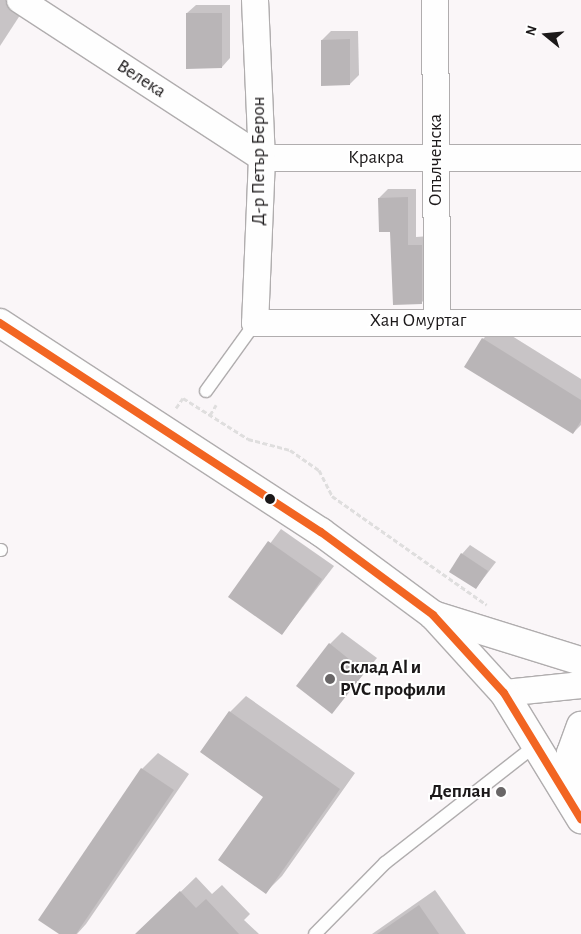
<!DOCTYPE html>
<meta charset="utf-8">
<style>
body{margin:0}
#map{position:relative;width:581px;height:934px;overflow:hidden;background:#faf6f8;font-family:"Alegreya Sans",sans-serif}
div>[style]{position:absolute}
.shadow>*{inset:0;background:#0003}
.building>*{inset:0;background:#b9b5b7}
.path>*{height:3px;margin-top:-1.5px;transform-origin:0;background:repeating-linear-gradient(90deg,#dfdede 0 5px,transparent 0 7.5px)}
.roads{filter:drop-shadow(1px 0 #b0adae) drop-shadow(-1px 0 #b0adae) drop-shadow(0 1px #b0adae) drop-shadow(0 -1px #b0adae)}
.lane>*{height:12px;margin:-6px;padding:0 6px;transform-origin:6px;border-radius:6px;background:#fefefe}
.street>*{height:26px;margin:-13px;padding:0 13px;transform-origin:13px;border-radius:13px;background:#fefefe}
.secondary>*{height:28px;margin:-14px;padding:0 14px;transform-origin:14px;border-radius:14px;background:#fefefe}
.bus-1>*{height:8px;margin:-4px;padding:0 4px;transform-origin:4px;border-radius:4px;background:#f26522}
.dots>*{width:14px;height:14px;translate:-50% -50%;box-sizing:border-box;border:2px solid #fff;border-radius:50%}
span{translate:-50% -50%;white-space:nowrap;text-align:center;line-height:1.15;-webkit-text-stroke:4px #fff;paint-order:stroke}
.street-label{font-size:19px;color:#1b1819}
.poi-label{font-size:19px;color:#1b1819;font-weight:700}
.left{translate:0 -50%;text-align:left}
.right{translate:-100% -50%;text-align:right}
.north{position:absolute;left:521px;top:10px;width:50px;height:50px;-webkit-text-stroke:4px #fff;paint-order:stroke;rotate:287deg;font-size:14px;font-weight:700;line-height:20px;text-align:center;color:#1b1819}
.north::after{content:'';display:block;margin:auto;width:18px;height:22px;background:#1b1819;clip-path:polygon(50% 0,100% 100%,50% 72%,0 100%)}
</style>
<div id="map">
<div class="shadow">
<i style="clip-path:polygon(0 0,17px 0,26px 6px,0 46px)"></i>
<i style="clip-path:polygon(196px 5px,230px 5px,230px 58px,222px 67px,187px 13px)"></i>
<i style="clip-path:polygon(331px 31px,358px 31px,359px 75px,350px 84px,322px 40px)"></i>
<i style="clip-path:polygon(388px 189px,416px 189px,416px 237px,430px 236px,430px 294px,421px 303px,379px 198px)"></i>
<i style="clip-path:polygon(496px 326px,581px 379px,581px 425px,573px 433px,483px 339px)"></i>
<i style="clip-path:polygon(281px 529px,334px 566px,282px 634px,230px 597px)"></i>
<i style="clip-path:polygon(470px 545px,496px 562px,476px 588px,462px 554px)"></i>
<i style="clip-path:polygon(342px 632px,377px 658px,332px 712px,330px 644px)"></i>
<i style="clip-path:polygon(246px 696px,355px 773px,282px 876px,266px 892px,265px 797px,230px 712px)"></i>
<i style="clip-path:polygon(158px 753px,189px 774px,86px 924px,77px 934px,61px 934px,142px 769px)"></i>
<i style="clip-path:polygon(196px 877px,212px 894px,222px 885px,250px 914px,244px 920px,259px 934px,137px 934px)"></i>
<i style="clip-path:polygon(435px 890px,466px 934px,372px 934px)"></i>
</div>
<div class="building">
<i style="clip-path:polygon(186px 13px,222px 13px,222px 68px,186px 69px)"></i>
<i style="clip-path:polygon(350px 39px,350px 85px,321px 86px,321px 40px)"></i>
<i style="clip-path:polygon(408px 197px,408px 245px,422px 245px,422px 304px,393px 305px,390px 232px,379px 232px,378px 198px)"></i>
<i style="clip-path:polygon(482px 338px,581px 400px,581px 421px,573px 434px,464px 367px)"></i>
<i style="clip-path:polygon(268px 541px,322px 579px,282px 635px,228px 597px)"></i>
<i style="clip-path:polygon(461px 553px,488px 571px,476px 589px,449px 572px)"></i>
<i style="clip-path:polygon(329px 643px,365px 672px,332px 714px,296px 686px)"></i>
<i style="clip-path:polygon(229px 711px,340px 789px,266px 894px,218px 860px,263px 797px,200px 752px)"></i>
<i style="clip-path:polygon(141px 768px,174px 790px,76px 934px,59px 934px,38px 920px)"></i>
<i style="clip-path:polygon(180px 891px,196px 908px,206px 899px,239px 934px,135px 934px)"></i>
<i style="clip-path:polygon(419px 905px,439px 934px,377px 934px)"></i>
</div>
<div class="path">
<i style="left:176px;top:408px;width:12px;rotate:-55deg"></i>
<i style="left:183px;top:398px;width:77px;rotate:32.2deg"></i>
<i style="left:248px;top:439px;width:43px;rotate:14.7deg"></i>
<i style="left:290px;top:450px;width:35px;rotate:35deg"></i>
<i style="left:319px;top:470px;width:29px;rotate:63deg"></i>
<i style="left:332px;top:496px;width:189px;rotate:35.1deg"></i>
<i style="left:210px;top:415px;width:12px;rotate:-59deg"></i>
</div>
<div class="roads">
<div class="lane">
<i style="left:206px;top:391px;width:84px;rotate:-54.2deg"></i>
<i style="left:0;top:550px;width:1px"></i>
<i style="left:315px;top:934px;width:100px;rotate:-45.4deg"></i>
<i style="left:385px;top:863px;width:192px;rotate:-38deg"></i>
</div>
<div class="street">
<i style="left:20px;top:0;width:289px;rotate:33.1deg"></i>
<i style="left:262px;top:158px;width:319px"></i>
<i style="left:255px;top:0;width:158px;rotate:87.5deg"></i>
<i style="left:262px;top:158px;width:165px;rotate:92.4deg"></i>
<i style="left:255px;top:323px;width:326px"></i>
<i style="left:435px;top:0;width:320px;rotate:89.6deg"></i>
<i style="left:504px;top:693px;width:77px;rotate:-5.9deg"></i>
</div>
<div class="secondary">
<i style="left:0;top:323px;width:383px;rotate:33.1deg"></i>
<i style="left:321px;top:532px;width:139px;rotate:36.5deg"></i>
<i style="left:433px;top:615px;width:105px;rotate:47.7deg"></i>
<i style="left:504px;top:693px;width:148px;rotate:58.6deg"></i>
<i style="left:433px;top:615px;width:155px;rotate:17.3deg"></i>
<i style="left:569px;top:798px;width:45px;rotate:-87.5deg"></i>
<i style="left:571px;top:753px;width:29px;rotate:-70deg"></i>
</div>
</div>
<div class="bus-1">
<i style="left:0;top:323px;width:383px;rotate:33.1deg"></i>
<i style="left:321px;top:532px;width:139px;rotate:36.5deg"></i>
<i style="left:433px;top:615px;width:105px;rotate:47.7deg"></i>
<i style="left:504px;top:693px;width:148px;rotate:58.6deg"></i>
</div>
<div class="dots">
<i style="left:270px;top:499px;background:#1b1819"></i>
<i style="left:330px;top:679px;background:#696667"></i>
<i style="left:501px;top:792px;background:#696667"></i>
</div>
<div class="street-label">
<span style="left:141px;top:79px;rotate:33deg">Велека</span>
<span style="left:376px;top:158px">Кракра</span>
<span style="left:436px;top:160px;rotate:-90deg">Опълченска</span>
<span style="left:259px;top:161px;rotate:-90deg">Д-р Петър Берон</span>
<span style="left:418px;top:321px">Хан Омуртаг</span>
</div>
<div class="poi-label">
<span class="left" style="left:340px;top:679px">Склад Al и<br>PVC профили</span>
<span class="right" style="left:491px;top:792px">Деплан</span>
</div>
<div class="north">N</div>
</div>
